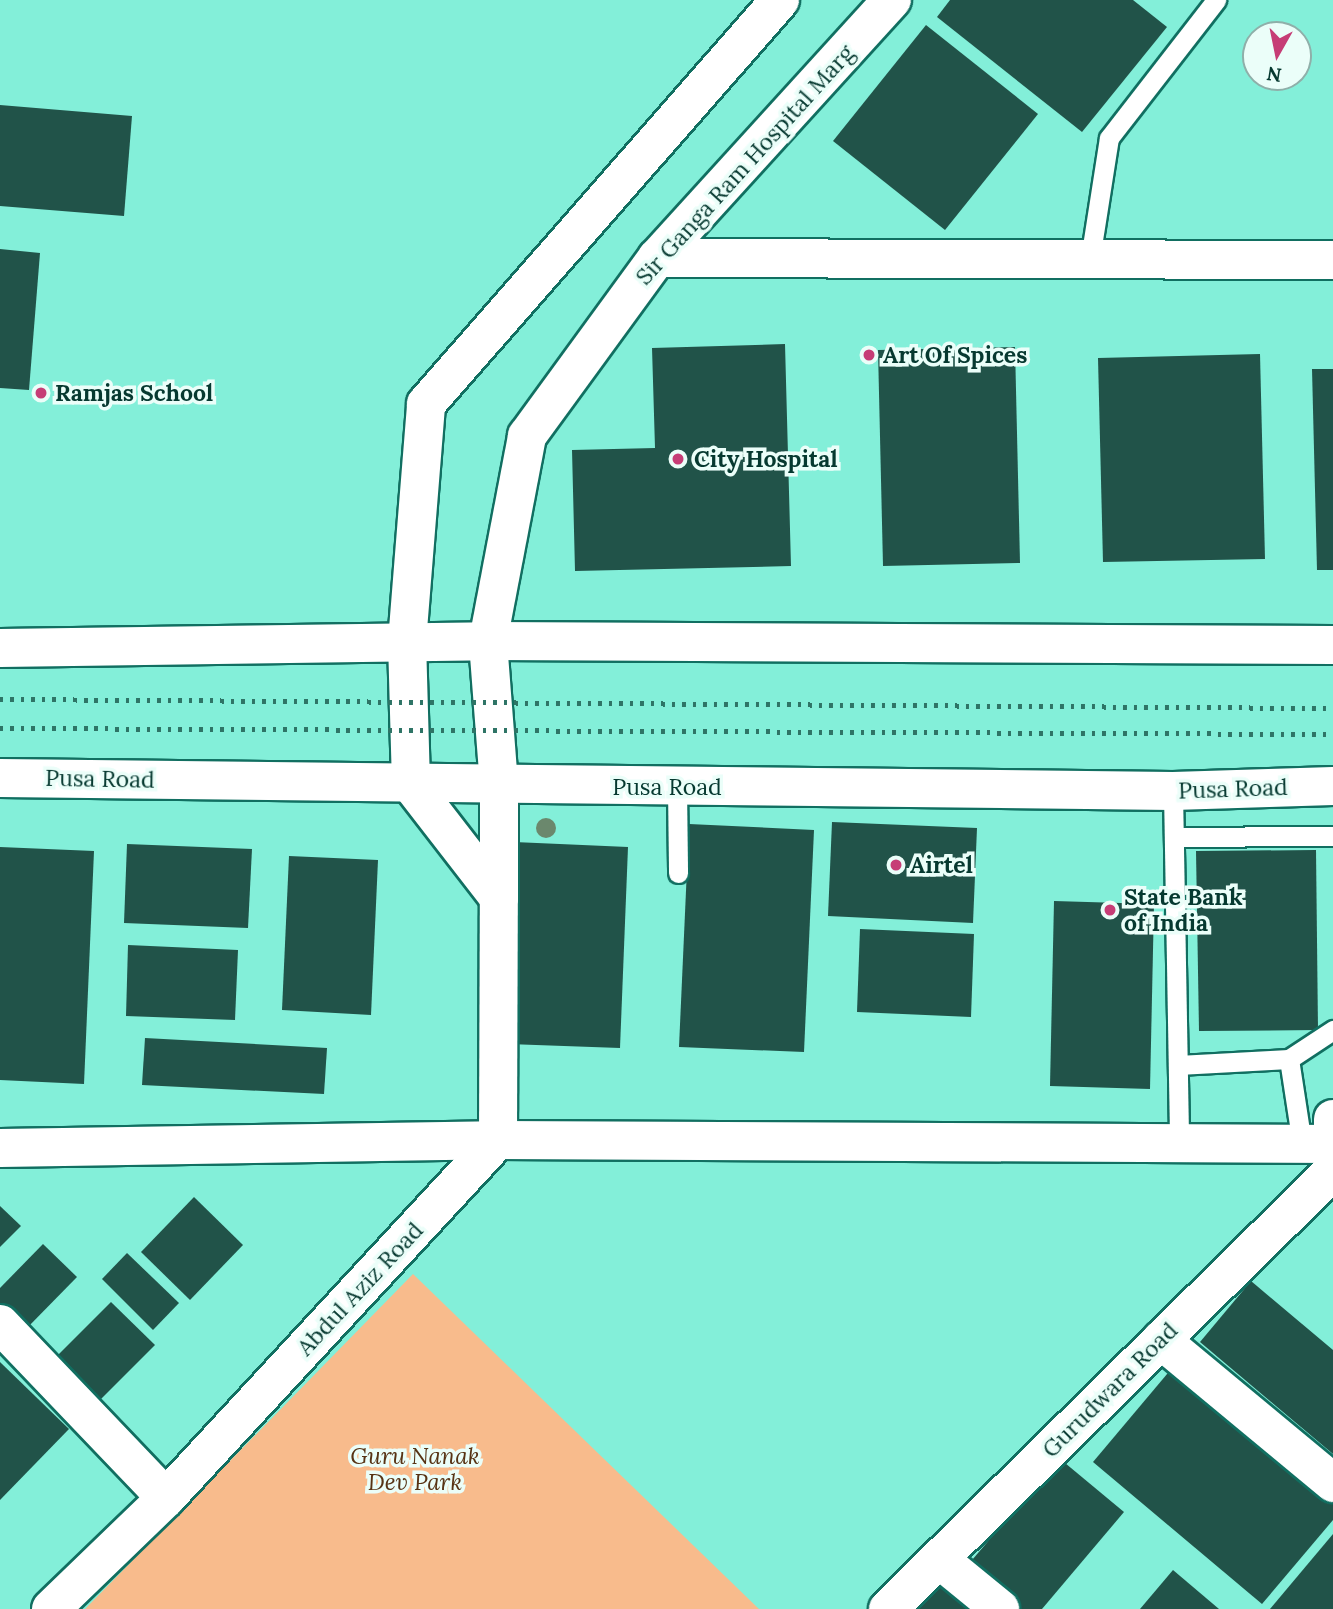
<!DOCTYPE html>
<style>
body{margin:0}
#map{position:relative;width:1333px;height:1609px;overflow:hidden;background:#83efd9;font-family:Lora,serif}
div>[style]{position:absolute}
.green>*{inset:0;background:#f8bb8c}
.building>*{inset:0;background:#215349}
.roads{filter:drop-shadow(2px 0 #116f61) drop-shadow(-2px 0 #116f61) drop-shadow(0 2px #116f61) drop-shadow(0 -2px #116f61)}
.lane>*{height:19px;margin:-9.5px;padding:0 9.5px;transform-origin:9.5px;border-radius:9.5px;background:#fff}
.street>*{height:38px;margin:-19px;padding:0 19px;transform-origin:19px;border-radius:19px;background:#fff}
.secondary>*{height:38px;margin:-19px;padding:0 19px;transform-origin:19px;border-radius:19px;background:#fff}
.rail>*{height:5px;margin-top:-2.5px;transform-origin:0;background:repeating-linear-gradient(90deg,#2e7466 0 3.5px,transparent 0 10.5px)}
.trees>*{width:20px;height:20px;margin:-10px;border-radius:50%;background:#6b886d}
.dots>*{width:19px;height:19px;translate:-50% -50%;box-sizing:border-box;border:4px solid #ebfef9;border-radius:50%}
span{translate:-50% -50%;white-space:nowrap;text-align:center;line-height:1.15;-webkit-text-stroke:7px #ebfef9;paint-order:stroke}
.street-label{font-size:23px;color:#063930}
.poi-label{font-size:23px;color:#063930;font-weight:700}
.left{translate:0 -50%;text-align:left}
.park-label{font-size:23px;color:#573314;font-style:italic}
.north{position:absolute;left:1242px;top:21px;width:70px;height:70px;box-sizing:border-box;background:#ebfef9;border:2px solid #8fafa9;border-radius:50%;rotate:189deg;font-size:19px;font-weight:700;line-height:28px;text-align:center;color:#063930}
.north::after{content:'';display:block;margin:auto;width:24px;height:32px;background:#c63d76;clip-path:polygon(50% 0,100% 100%,50% 72%,0 100%)}
</style>
<div id="map">
<div class="green">
<i style="clip-path:polygon(413px 1274px,759px 1609px,85px 1609px)"></i>
</div>
<div class="building">
<i style="clip-path:polygon(950px 0,1133px 0,1167px 27px,1082px 132px,937px 17px)"></i>
<i style="clip-path:polygon(926px 25px,1038px 114px,945px 230px,833px 141px)"></i>
<i style="clip-path:polygon(0 105px,132px 116px,124px 216px,0 206px)"></i>
<i style="clip-path:polygon(0 249px,40px 253px,29px 390px,0 388px)"></i>
<i style="clip-path:polygon(785px 344px,791px 566px,575px 571px,572px 450px,655px 448px,652px 348px)"></i>
<i style="clip-path:polygon(1015px 347px,1020px 563px,883px 566px,878px 350px)"></i>
<i style="clip-path:polygon(1260px 354px,1265px 559px,1103px 562px,1098px 358px)"></i>
<i style="clip-path:polygon(1312px 369px,1333px 369px,1333px 570px,1317px 570px)"></i>
<i style="clip-path:polygon(832px 822px,977px 828px,973px 923px,828px 916px)"></i>
<i style="clip-path:polygon(689px 824px,814px 830px,804px 1052px,679px 1047px)"></i>
<i style="clip-path:polygon(514px 842px,628px 847px,620px 1048px,505px 1044px)"></i>
<i style="clip-path:polygon(127px 844px,252px 849px,248px 928px,124px 923px)"></i>
<i style="clip-path:polygon(0 847px,94px 851px,84px 1084px,0 1080px)"></i>
<i style="clip-path:polygon(1316px 850px,1318px 1030px,1199px 1031px,1196px 851px)"></i>
<i style="clip-path:polygon(289px 856px,378px 860px,371px 1015px,282px 1010px)"></i>
<i style="clip-path:polygon(1054px 901px,1154px 904px,1150px 1089px,1050px 1086px)"></i>
<i style="clip-path:polygon(860px 929px,974px 934px,971px 1017px,857px 1012px)"></i>
<i style="clip-path:polygon(128px 945px,238px 950px,235px 1020px,126px 1016px)"></i>
<i style="clip-path:polygon(145px 1038px,327px 1048px,324px 1094px,142px 1085px)"></i>
<i style="clip-path:polygon(194px 1197px,243px 1245px,190px 1300px,141px 1252px)"></i>
<i style="clip-path:polygon(0 1206px,21px 1226px,0 1247px)"></i>
<i style="clip-path:polygon(43px 1244px,77px 1277px,26px 1329px,0 1304px,0 1288px)"></i>
<i style="clip-path:polygon(127px 1253px,179px 1303px,153px 1330px,102px 1279px)"></i>
<i style="clip-path:polygon(1251px 1281px,1333px 1350px,1333px 1454px,1200px 1342px)"></i>
<i style="clip-path:polygon(111px 1302px,155px 1345px,96px 1404px,52px 1361px)"></i>
<i style="clip-path:polygon(1178px 1361px,1333px 1490px,1333px 1520px,1262px 1604px,1093px 1462px)"></i>
<i style="clip-path:polygon(0 1362px,69px 1429px,0 1500px)"></i>
<i style="clip-path:polygon(1059px 1458px,1124px 1512px,1042px 1609px,1004px 1609px,961px 1573px)"></i>
<i style="clip-path:polygon(1333px 1534px,1333px 1609px,1270px 1609px)"></i>
<i style="clip-path:polygon(1173px 1570px,1219px 1609px,1140px 1609px)"></i>
<i style="clip-path:polygon(944px 1575px,984px 1609px,915px 1609px)"></i>
</div>
<div class="roads">
<div class="lane">
<i style="left:1090px;top:259px;width:122px;rotate:-81.1deg"></i>
<i style="left:1109px;top:138px;width:175px;rotate:-52.2deg"></i>
<i style="left:677px;top:787px;width:86px;rotate:89.3deg"></i>
<i style="left:1173px;top:791px;width:353px;rotate:89deg"></i>
<i style="left:1174px;top:837px;width:159px;rotate:-0.4deg"></i>
<i style="left:1289px;top:1059px;width:86px;rotate:81.3deg"></i>
<i style="left:1178px;top:1065px;width:111px;rotate:-3.1deg"></i>
<i style="left:1289px;top:1059px;width:53px;rotate:-33.4deg"></i>
</div>
<div class="street">
<i style="left:657px;top:258px;width:676px;rotate:0.17deg"></i>
<i style="left:0;top:1148px;width:498px;rotate:-0.9deg"></i>
<i style="left:498px;top:1140px;width:835px;rotate:0.27deg"></i>
<i style="left:0;top:1324px;width:240px;rotate:46.3deg"></i>
<i style="left:1161px;top:1340px;width:224px;rotate:39.7deg"></i>
<i style="left:939px;top:1559px;width:79px;rotate:39.3deg"></i>
<i style="left:51px;top:1609px;width:160px;rotate:-44deg"></i>
<i style="left:166px;top:1498px;width:488px;rotate:-47.2deg"></i>
<i style="left:498px;top:1140px;width:242px;rotate:-89.8deg"></i>
</div>
<div class="secondary">
<i style="left:0;top:648px;width:488px;rotate:-0.8deg"></i>
<i style="left:488px;top:641px;width:845px;rotate:0.27deg"></i>
<i style="left:0;top:778px;width:1173px;rotate:0.63deg"></i>
<i style="left:1173px;top:791px;width:160px;rotate:-1.8deg"></i>
<i style="left:499px;top:898px;width:144px;rotate:-127.7deg"></i>
<i style="left:411px;top:784px;width:142px;rotate:-91.6deg"></i>
<i style="left:407px;top:642px;width:239px;rotate:-85.4deg"></i>
<i style="left:426px;top:404px;width:537px;rotate:-48.77deg"></i>
<i style="left:499px;top:898px;width:113px;rotate:-90deg"></i>
<i style="left:499px;top:785px;width:144px;rotate:-94.4deg"></i>
<i style="left:488px;top:641px;width:209px;rotate:-79.2deg"></i>
<i style="left:527px;top:436px;width:220px;rotate:-53.9deg"></i>
<i style="left:657px;top:258px;width:349px;rotate:-47.7deg"></i>
<i style="left:1333px;top:1119px;width:27px;rotate:90deg"></i>
<i style="left:888px;top:1609px;width:624px;rotate:-44.55deg"></i>
</div>
</div>
<div class="rail">
<i style="left:0;top:699px;width:1333px;rotate:0.39deg"></i>
<i style="left:0;top:728px;width:1333px;rotate:0.26deg"></i>
</div>
<div class="trees">
<i style="left:546px;top:828px"></i>
</div>
<div class="dots">
<i style="left:869px;top:355px;background:#c63d76"></i>
<i style="left:41px;top:393px;background:#c63d76"></i>
<i style="left:678px;top:459px;background:#c63d76"></i>
<i style="left:896px;top:865px;background:#c63d76"></i>
<i style="left:1110px;top:910px;background:#c63d76"></i>
</div>
<div class="street-label">
<span style="left:745px;top:165px;rotate:-48deg">Sir Ganga Ram Hospital Marg</span>
<span style="left:100px;top:779px;rotate:1deg">Pusa Road</span>
<span style="left:667px;top:787px">Pusa Road</span>
<span style="left:1233px;top:789px;rotate:-2deg">Pusa Road</span>
<span style="left:360px;top:1289px;rotate:-47deg">Abdul Aziz Road</span>
<span style="left:1110px;top:1390px;rotate:-45deg">Gurudwara Road</span>
</div>
<div class="poi-label">
<span class="left" style="left:883px;top:355px">Art Of Spices</span>
<span class="left" style="left:55px;top:393px">Ramjas School</span>
<span class="left" style="left:694px;top:459px">City Hospital</span>
<span class="left" style="left:910px;top:865px">Airtel</span>
<span class="left" style="left:1124px;top:910px">State Bank<br>of India</span>
</div>
<div class="park-label">
<span style="left:415px;top:1469px">Guru Nanak<br>Dev Park</span>
</div>
<div class="north">N</div>
</div>
